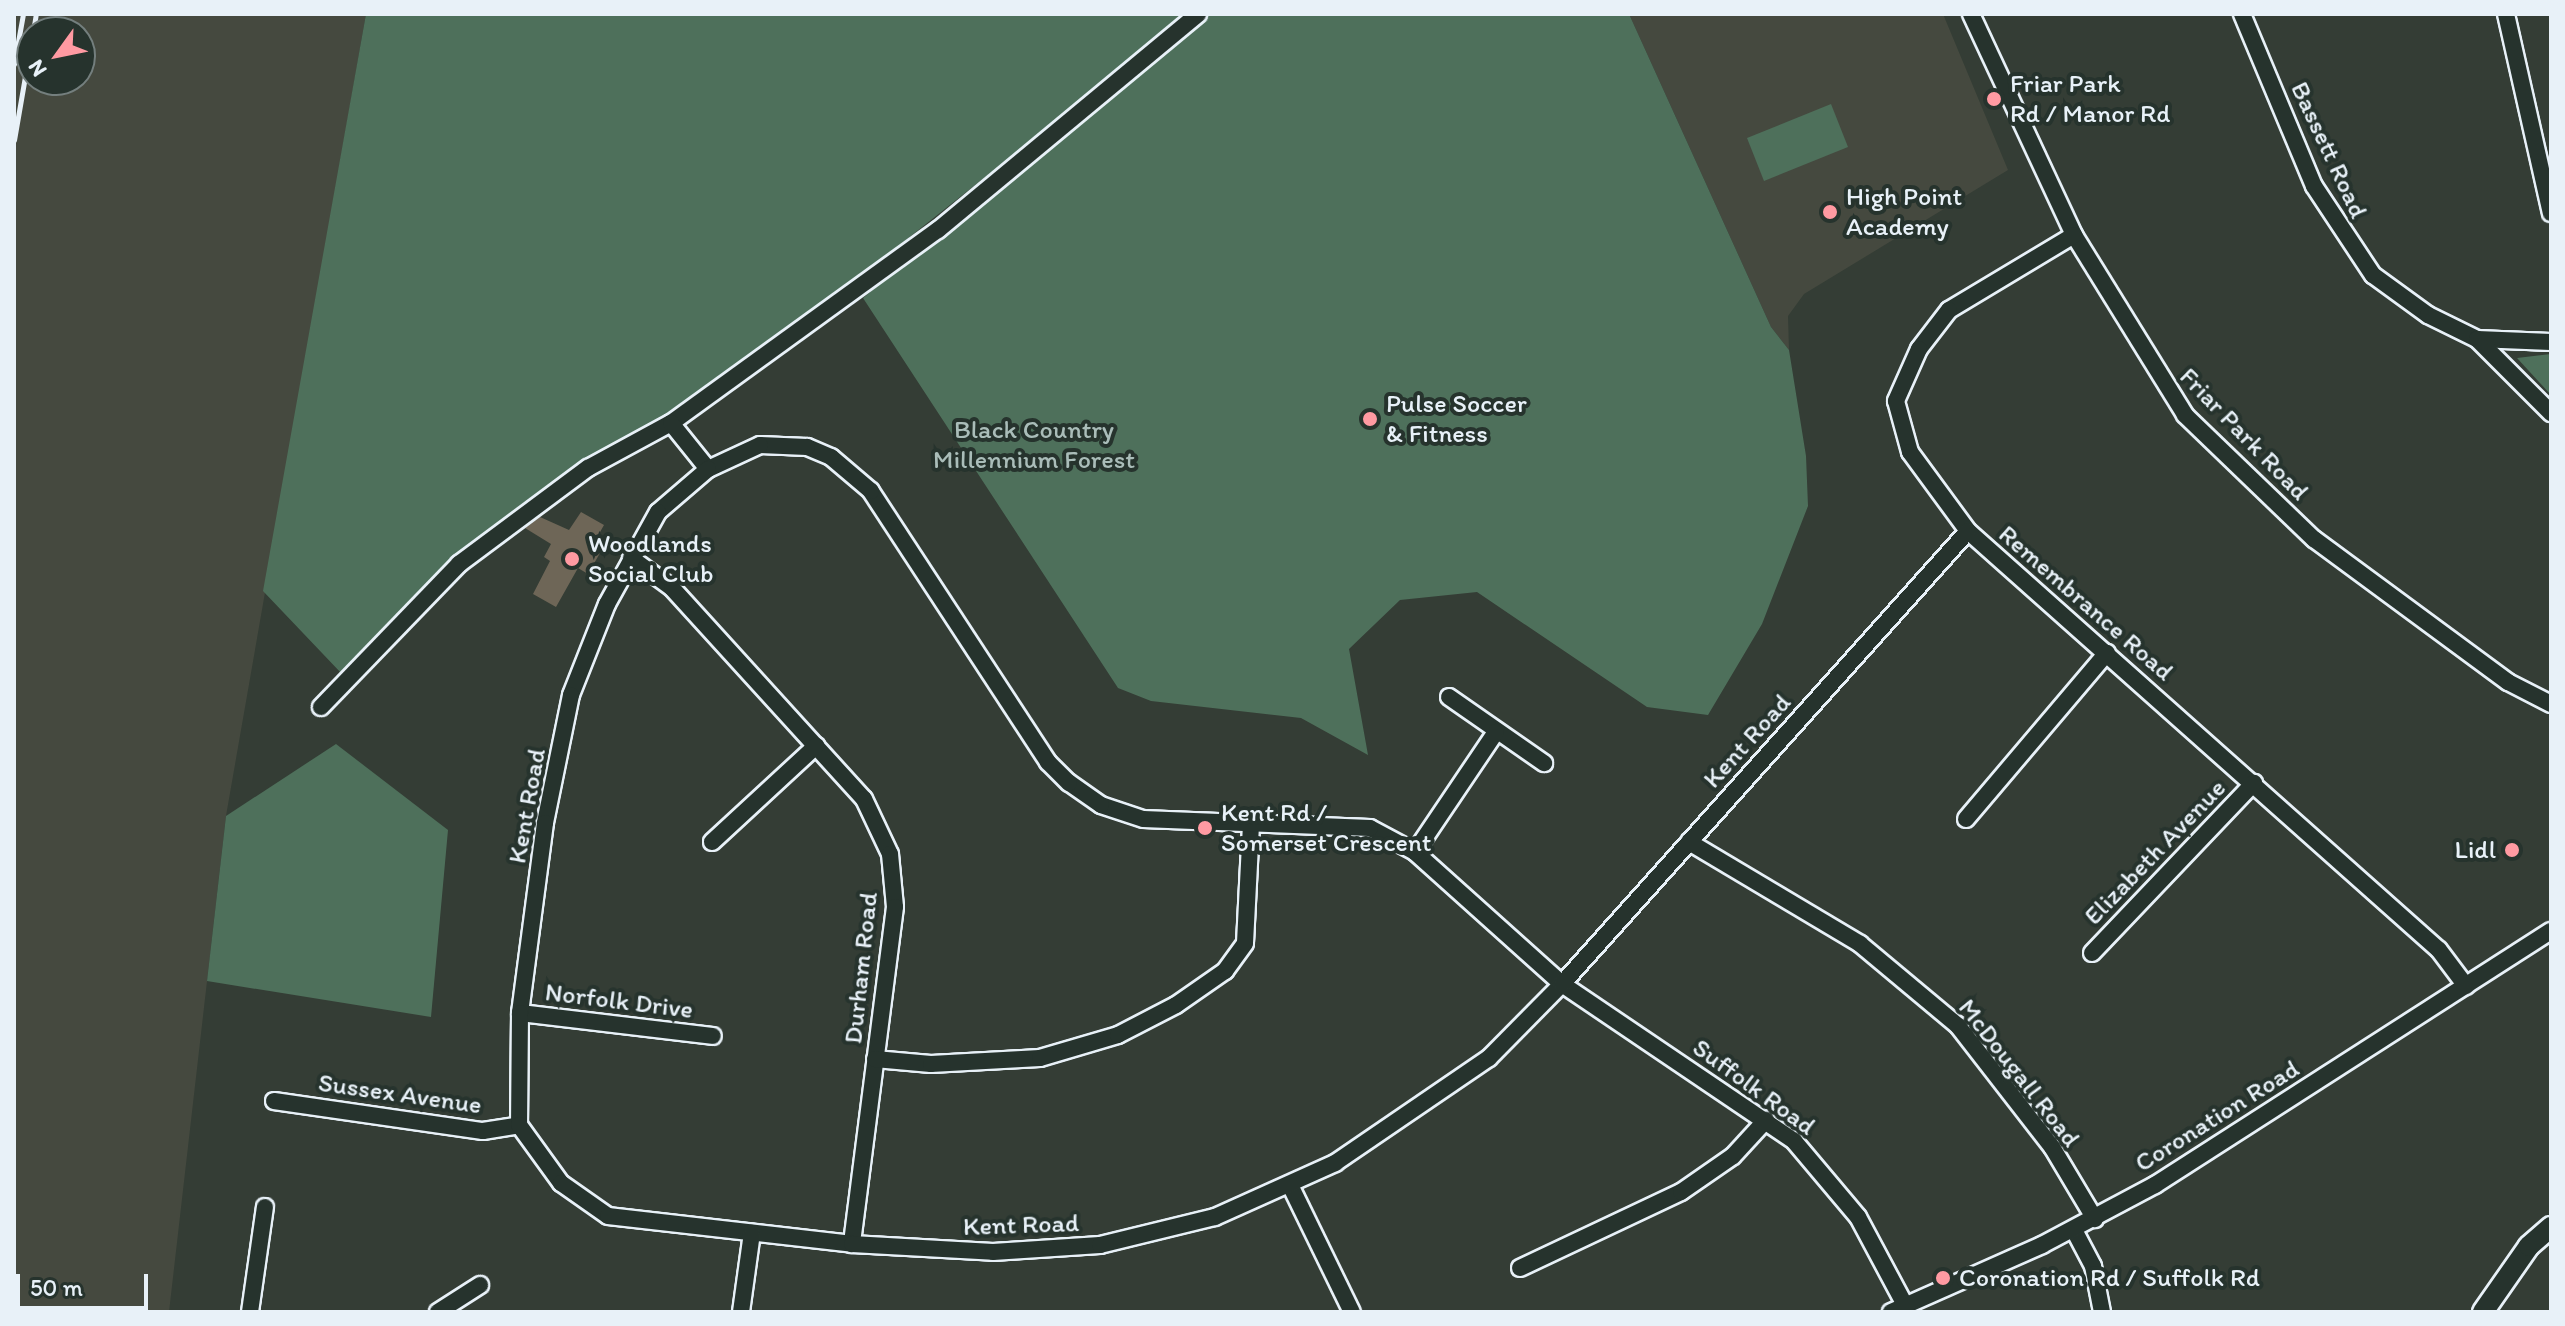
<!DOCTYPE html>
<style>
body{margin:0}
#map{position:relative;width:2565px;height:1326px;overflow:hidden;background:#343d35;font-family:Itim,sans-serif}
div>[style]{position:absolute}
.built>*{inset:0;background:#45493f}
.green>*{inset:0;background:#4e705b}
.building>*{inset:0;background:#6e6657}
.roads{filter:drop-shadow(2px 0 #e8f1f8) drop-shadow(-2px 0 #e8f1f8) drop-shadow(0 2px #e8f1f8) drop-shadow(0 -2px #e8f1f8)}
.minor>*{height:16px;margin:-8px;padding:0 8px;transform-origin:8px;border-radius:8px;background:#26332d}
.tertiary>*{height:20px;margin:-10px;padding:0 10px;transform-origin:10px;border-radius:10px;background:#26332d}
.rail>*{height:5px;margin:-2.5px;padding:0 2.5px;transform-origin:2.5px;border-radius:2.5px;background:#e8f1f8}
.dots>*{width:22px;height:22px;translate:-50% -50%;box-sizing:border-box;border:4px solid #26332d;border-radius:50%}
span{translate:-50% -50%;white-space:nowrap;text-align:center;line-height:1.15;-webkit-text-stroke:8px #26332d;paint-order:stroke}
.poi-label{font-size:26px;color:#e8f1f8}
.left{translate:0 -50%;text-align:left}
.right{translate:-100% -50%;text-align:right}
.street-label{font-size:26px;color:#e8f1f8}
.park-label{font-size:26px;color:#aabdb9}
.frame{position:absolute;inset:0;border:16px solid #e8f1f8;pointer-events:none}
.north{position:absolute;left:16px;top:16px;width:80px;height:80px;box-sizing:border-box;background:#26332d;border:2px solid #747f7e;border-radius:50%;rotate:237deg;font-size:22px;font-weight:700;line-height:32px;text-align:center;color:#e8f1f8}
.north::after{content:'';display:block;margin:auto;width:28px;height:36px;background:#ff9aa2;clip-path:polygon(50% 0,100% 100%,50% 72%,0 100%)}
.scale{position:absolute;left:16px;top:1274px;width:132px;height:36px;box-sizing:border-box;border:4px solid #e8f1f8;border-top:0;padding-left:10px;font-size:24px;line-height:28px;white-space:nowrap;color:#e8f1f8;-webkit-text-stroke:6px #26332d;paint-order:stroke}
</style>
<div id="map">
<div class="built">
<i style="clip-path:polygon(evenodd,14px 14px,366px 14px,226px 816px,169px 1312px,14px 1312px,14px 14px,32px 32px,80px 32px,80px 80px,32px 80px,32px 32px)"></i>
<i style="clip-path:polygon(1629px 14px,1943px 14px,2008px 170px,1804px 294px,1788px 316px,1789px 350px,1771px 327px)"></i>
</div>
<div class="green">
<i style="clip-path:polygon(366px 14px,1191px 14px,844px 289px,667px 415px,523px 503px,448px 563px,342px 674px,263px 591px)"></i>
<i style="clip-path:polygon(1204px 14px,1629px 14px,1771px 327px,1789px 350px,1806px 456px,1808px 506px,1762px 624px,1708px 715px,1647px 707px,1477px 592px,1400px 600px,1349px 649px,1368px 755px,1301px 718px,1151px 701px,1118px 688px,863px 298px)"></i>
<i style="clip-path:polygon(1831px 104px,1848px 147px,1764px 181px,1747px 138px)"></i>
<i style="clip-path:polygon(2551px 354px,2551px 395px,2517px 358px)"></i>
<i style="clip-path:polygon(336px 744px,448px 830px,431px 1017px,207px 981px,226px 816px)"></i>
</div>
<div class="building">
<i style="clip-path:polygon(581px 512px,604px 525px,595px 541px,604px 546px,588px 574px,578px 568px,556px 607px,533px 594px,550px 561px,544px 557px,551px 544px,525px 528px,540px 517px,569px 530px)"></i>
</div>
<div class="roads">
<div class="minor">
<i style="left:1971px;top:14px;width:244px;rotate:65deg"></i>
<i style="left:2074px;top:235px;width:211px;rotate:58.3deg"></i>
<i style="left:2185px;top:415px;width:179px;rotate:43.9deg"></i>
<i style="left:2314px;top:539px;width:241px;rotate:36.4deg"></i>
<i style="left:2508px;top:682px;width:48px;rotate:27.1deg"></i>
<i style="left:2242px;top:14px;width:186px;rotate:67.3deg"></i>
<i style="left:2314px;top:186px;width:107px;rotate:56.5deg"></i>
<i style="left:2373px;top:275px;width:68px;rotate:36deg"></i>
<i style="left:2428px;top:315px;width:55px;rotate:26.1deg"></i>
<i style="left:2477px;top:339px;width:74px;rotate:2.3deg"></i>
<i style="left:2506px;top:14px;width:204px;rotate:77.3deg"></i>
<i style="left:2074px;top:235px;width:146px;rotate:149deg"></i>
<i style="left:1949px;top:310px;width:49px;rotate:127.6deg"></i>
<i style="left:1919px;top:349px;width:57px;rotate:113.9deg"></i>
<i style="left:1896px;top:401px;width:53px;rotate:74.6deg"></i>
<i style="left:1910px;top:452px;width:98px;rotate:53.7deg"></i>
<i style="left:1968px;top:531px;width:630px;rotate:41.66deg"></i>
<i style="left:2439px;top:950px;width:45px;rotate:53.1deg"></i>
<i style="left:2477px;top:339px;width:105px;rotate:45deg"></i>
<i style="left:671px;top:423px;width:329px;rotate:-35.9deg"></i>
<i style="left:938px;top:230px;width:338px;rotate:-39.7deg"></i>
<i style="left:631px;top:558px;width:51px;rotate:36.2deg"></i>
<i style="left:672px;top:588px;width:285px;rotate:47.7deg"></i>
<i style="left:864px;top:799px;width:61px;rotate:64.7deg"></i>
<i style="left:890px;top:854px;width:53px;rotate:84.6deg"></i>
<i style="left:895px;top:907px;width:340px;rotate:97.3deg"></i>
<i style="left:1449px;top:697px;width:116px;rotate:34.8deg"></i>
<i style="left:321px;top:707px;width:199px;rotate:-46deg"></i>
<i style="left:459px;top:564px;width:161px;rotate:-36.7deg"></i>
<i style="left:588px;top:468px;width:94px;rotate:-28.5deg"></i>
<i style="left:671px;top:423px;width:59px;rotate:51.2deg"></i>
<i style="left:1966px;top:819px;width:218px;rotate:-49.7deg"></i>
<i style="left:712px;top:842px;width:142px;rotate:-42.7deg"></i>
<i style="left:1689px;top:842px;width:199px;rotate:30.8deg"></i>
<i style="left:1860px;top:944px;width:128px;rotate:39.9deg"></i>
<i style="left:1958px;top:1026px;width:153px;rotate:52.2deg"></i>
<i style="left:2052px;top:1147px;width:84px;rotate:59.2deg"></i>
<i style="left:1415px;top:852px;width:145px;rotate:-56deg"></i>
<i style="left:2092px;top:953px;width:235px;rotate:-46.4deg"></i>
<i style="left:520px;top:1013px;width:194px;rotate:6.8deg"></i>
<i style="left:875px;top:1059px;width:56px;rotate:5.1deg"></i>
<i style="left:931px;top:1064px;width:109px;rotate:-3.2deg"></i>
<i style="left:1040px;top:1058px;width:81px;rotate:-16.4deg"></i>
<i style="left:1118px;top:1035px;width:65px;rotate:-27.3deg"></i>
<i style="left:1176px;top:1005px;width:60px;rotate:-34.8deg"></i>
<i style="left:1225px;top:971px;width:34px;rotate:-54deg"></i>
<i style="left:1245px;top:943px;width:119px;rotate:-87.1deg"></i>
<i style="left:274px;top:1101px;width:211px;rotate:8.2deg"></i>
<i style="left:483px;top:1131px;width:36px;rotate:-9deg"></i>
<i style="left:1290px;top:1185px;width:141px;rotate:64deg"></i>
<i style="left:2074px;top:1230px;width:41px;rotate:62.2deg"></i>
<i style="left:2093px;top:1266px;width:47px;rotate:78.9deg"></i>
<i style="left:1520px;top:1268px;width:178px;rotate:-25.3deg"></i>
<i style="left:1681px;top:1192px;width:63px;rotate:-34.7deg"></i>
<i style="left:1733px;top:1156px;width:49px;rotate:-47.5deg"></i>
<i style="left:1905px;top:1305px;width:100px;rotate:-118.1deg"></i>
<i style="left:1858px;top:1217px;width:99px;rotate:-130.1deg"></i>
<i style="left:1794px;top:1141px;width:280px;rotate:-145.9deg"></i>
<i style="left:1562px;top:984px;width:198px;rotate:-138.1deg"></i>
<i style="left:1415px;top:852px;width:51px;rotate:-151.9deg"></i>
<i style="left:1370px;top:828px;width:227px;rotate:-177.7deg"></i>
<i style="left:1143px;top:819px;width:44px;rotate:-161.6deg"></i>
<i style="left:1101px;top:805px;width:39px;rotate:-145deg"></i>
<i style="left:1069px;top:783px;width:30px;rotate:-135deg"></i>
<i style="left:1048px;top:762px;width:324px;rotate:-123.2deg"></i>
<i style="left:871px;top:491px;width:52px;rotate:-139.6deg"></i>
<i style="left:831px;top:457px;width:26px;rotate:-157deg"></i>
<i style="left:807px;top:447px;width:47px;rotate:-177.6deg"></i>
<i style="left:760px;top:445px;width:57px;rotate:155.2deg"></i>
<i style="left:708px;top:469px;width:66px;rotate:139.3deg"></i>
<i style="left:658px;top:512px;width:105px;rotate:119deg"></i>
<i style="left:607px;top:604px;width:98px;rotate:111.6deg"></i>
<i style="left:571px;top:695px;width:131px;rotate:101.5deg"></i>
<i style="left:545px;top:823px;width:192px;rotate:97.5deg"></i>
<i style="left:520px;top:1013px;width:112px;rotate:90.5deg"></i>
<i style="left:519px;top:1125px;width:72px;rotate:54.1deg"></i>
<i style="left:561px;top:1183px;width:57px;rotate:35.1deg"></i>
<i style="left:608px;top:1216px;width:246px;rotate:6.5deg"></i>
<i style="left:852px;top:1244px;width:141px;rotate:3.2deg"></i>
<i style="left:993px;top:1252px;width:107px;rotate:-3.7deg"></i>
<i style="left:1100px;top:1245px;width:118px;rotate:-13.7deg"></i>
<i style="left:1215px;top:1217px;width:132px;rotate:-24.2deg"></i>
<i style="left:1335px;top:1163px;width:186px;rotate:-34.3deg"></i>
<i style="left:1489px;top:1058px;width:104px;rotate:-45.4deg"></i>
<i style="left:1562px;top:984px;width:608px;rotate:-48.13deg"></i>
<i style="left:250px;top:1312px;width:106px;rotate:-81.9deg"></i>
<i style="left:438px;top:1312px;width:50px;rotate:-32.7deg"></i>
<i style="left:741px;top:1312px;width:80px;rotate:-82.1deg"></i>
<i style="left:1891px;top:1312px;width:165px;rotate:-23.9deg"></i>
<i style="left:2042px;top:1245px;width:128px;rotate:-28deg"></i>
<i style="left:2155px;top:1185px;width:470px;rotate:-32.7deg"></i>
</div>
<div class="tertiary">
<i style="left:2483px;top:1312px;width:80px;rotate:-55.1deg"></i>
<i style="left:2529px;top:1246px;width:29px;rotate:-41deg"></i>
</div>
</div>
<div class="rail">
<i style="left:33px;top:32px;width:18px;rotate:-81deg"></i>
<i style="left:14px;top:64px;width:51px;rotate:-79.8deg"></i>
<i style="left:14px;top:140px;width:106px;rotate:-80.2deg"></i>
</div>
<div class="dots">
<i style="left:1994px;top:99px;background:#ff9aa2"></i>
<i style="left:1830px;top:212px;background:#ff9aa2"></i>
<i style="left:1370px;top:419px;background:#ff9aa2"></i>
<i style="left:572px;top:559px;background:#ff9aa2"></i>
<i style="left:1205px;top:828px;background:#ff9aa2"></i>
<i style="left:2512px;top:850px;background:#ff9aa2"></i>
<i style="left:1943px;top:1278px;background:#ff9aa2"></i>
</div>
<div class="poi-label">
<span class="left" style="left:2010px;top:99px">Friar Park<br>Rd / Manor Rd</span>
<span class="left" style="left:1846px;top:212px">High Point<br>Academy</span>
<span class="left" style="left:1386px;top:419px">Pulse Soccer<br>&amp; Fitness</span>
<span class="left" style="left:588px;top:559px">Woodlands<br>Social Club</span>
<span class="left" style="left:1221px;top:828px">Kent Rd /<br>Somerset Crescent</span>
<span class="right" style="left:2496px;top:850px">Lidl</span>
<span class="left" style="left:1959px;top:1278px">Coronation Rd / Suffolk Rd</span>
</div>
<div class="street-label">
<span style="left:2329px;top:150px;rotate:65deg">Bassett Road</span>
<span style="left:2244px;top:434px;rotate:46deg">Friar Park Road</span>
<span style="left:2086px;top:603px;rotate:41deg">Remembrance Road</span>
<span style="left:1747px;top:741px;rotate:-48deg">Kent Road</span>
<span style="left:527px;top:806px;rotate:-80deg">Kent Road</span>
<span style="left:2155px;top:852px;rotate:-46deg">Elizabeth Avenue</span>
<span style="left:861px;top:968px;rotate:-84deg">Durham Road</span>
<span style="left:619px;top:1001px;rotate:7deg">Norfolk Drive</span>
<span style="left:2019px;top:1073px;rotate:52deg">McDougall Road</span>
<span style="left:1754px;top:1087px;rotate:36deg">Suffolk Road</span>
<span style="left:400px;top:1094px;rotate:8deg">Sussex Avenue</span>
<span style="left:2217px;top:1116px;rotate:-32deg">Coronation Road</span>
<span style="left:1021px;top:1225px;rotate:-2deg">Kent Road</span>
</div>
<div class="park-label">
<span style="left:1034px;top:445px">Black Country<br>Millennium Forest</span>
</div>
<div class="frame"></div>
<div class="north">N</div>
<div class="scale">50 m</div>
</div>
